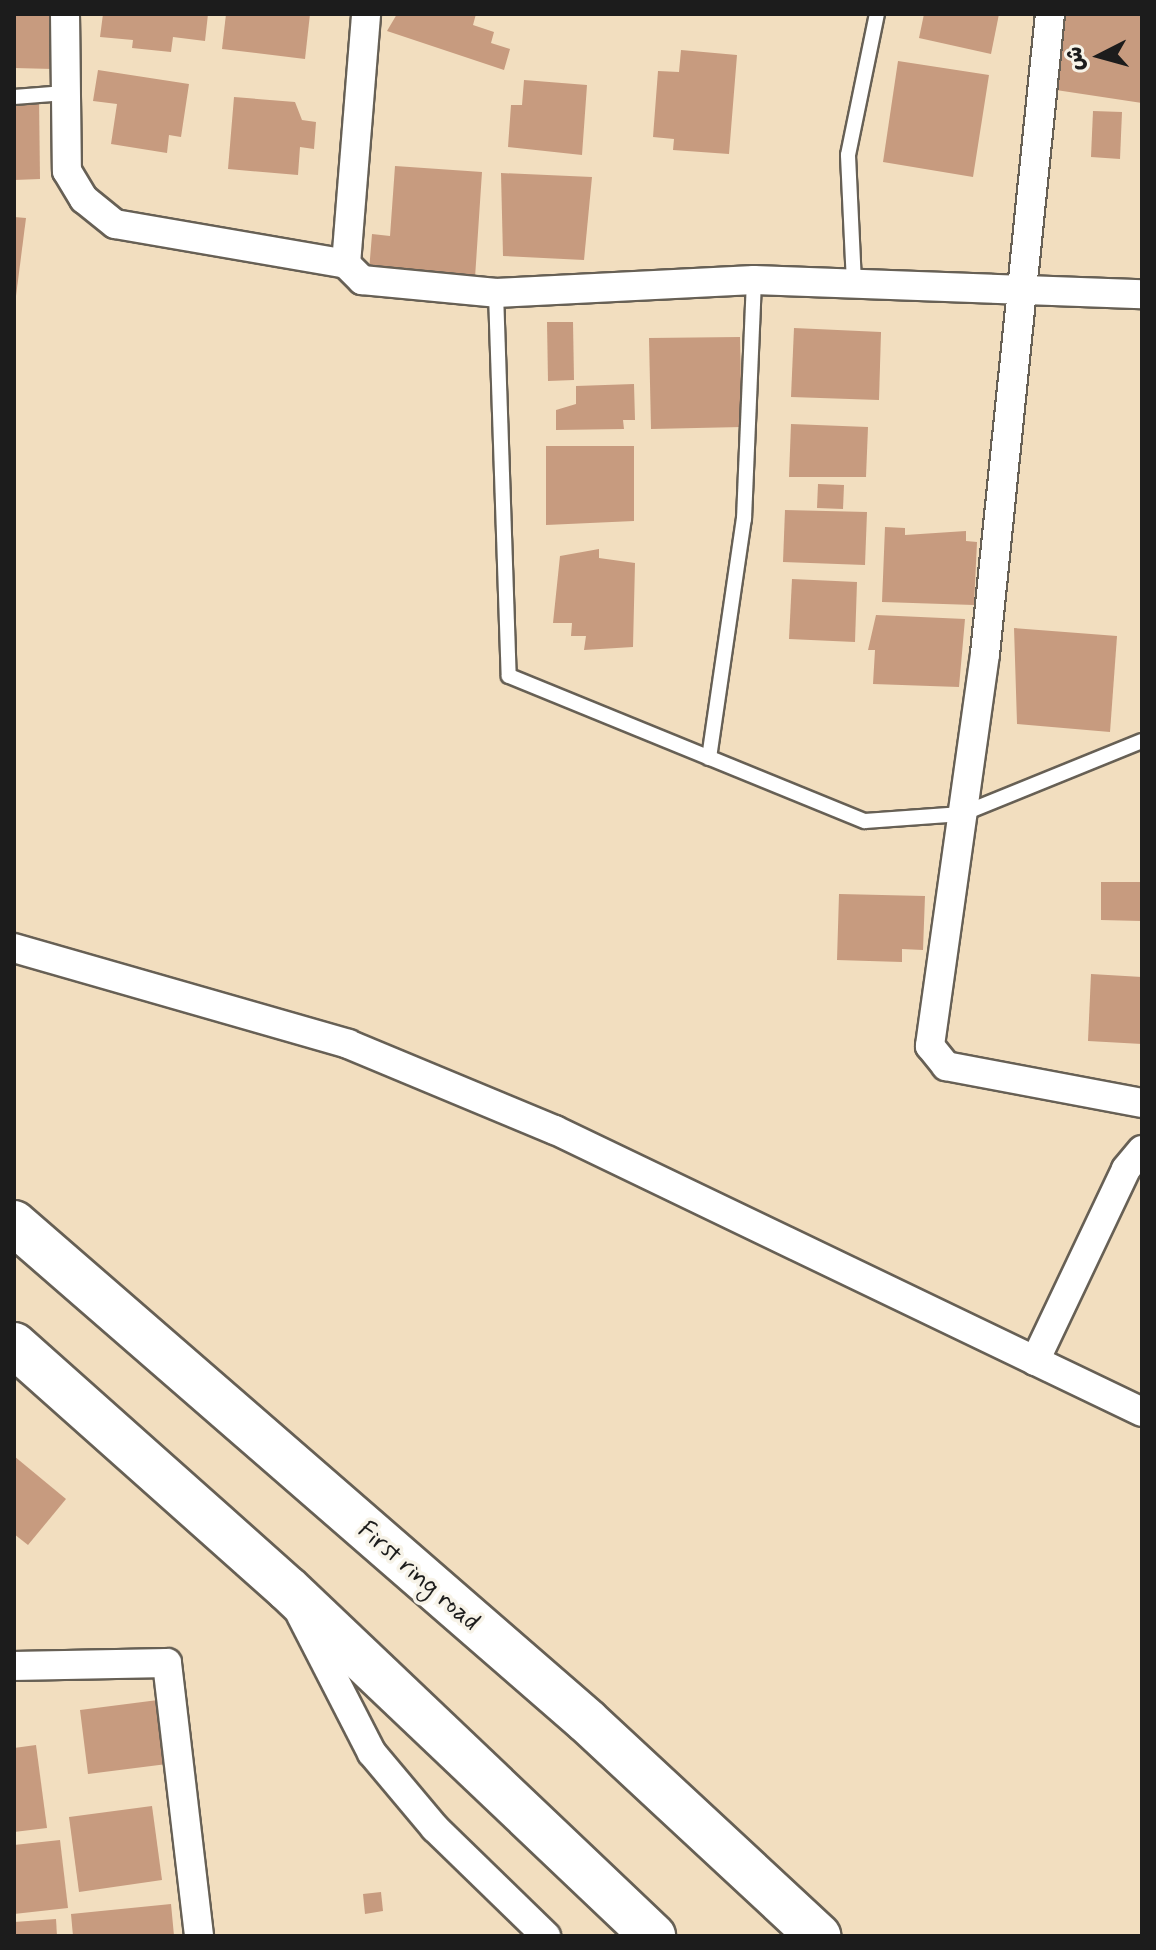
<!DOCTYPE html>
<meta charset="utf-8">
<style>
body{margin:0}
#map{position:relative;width:1156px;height:1950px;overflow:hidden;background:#f2debf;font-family:Mynerve,"Playpen Sans Arabic",sans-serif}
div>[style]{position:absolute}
.building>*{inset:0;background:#c79b7f}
.roads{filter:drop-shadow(2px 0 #676055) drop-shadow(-2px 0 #676055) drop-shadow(0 2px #676055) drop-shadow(0 -2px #676055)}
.lane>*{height:14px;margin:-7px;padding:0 7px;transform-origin:7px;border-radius:7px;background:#fff}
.street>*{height:28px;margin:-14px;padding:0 14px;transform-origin:14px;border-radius:14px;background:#fff}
.primary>*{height:44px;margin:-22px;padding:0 22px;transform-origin:22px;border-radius:22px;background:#fff}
span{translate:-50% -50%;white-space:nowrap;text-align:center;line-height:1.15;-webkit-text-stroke:7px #f7f3e8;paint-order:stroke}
.street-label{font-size:26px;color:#1c1c1c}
.frame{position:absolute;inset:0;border:16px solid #1c1c1c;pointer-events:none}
.north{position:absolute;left:1060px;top:16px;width:80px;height:80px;-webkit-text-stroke:6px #f7f3e8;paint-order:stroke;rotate:264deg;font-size:22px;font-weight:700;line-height:32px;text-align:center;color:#1c1c1c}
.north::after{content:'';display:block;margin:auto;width:28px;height:36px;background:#1c1c1c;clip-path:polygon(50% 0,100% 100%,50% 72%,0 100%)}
</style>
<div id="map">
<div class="building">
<i style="clip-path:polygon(14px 14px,54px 14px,53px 69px,14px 68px)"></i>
<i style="clip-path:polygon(103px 14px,208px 14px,205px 41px,173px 37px,171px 52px,132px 48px,133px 40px,100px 37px)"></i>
<i style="clip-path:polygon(226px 14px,310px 14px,305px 59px,222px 49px)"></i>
<i style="clip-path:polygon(397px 14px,476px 14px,473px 25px,494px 32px,491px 43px,510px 49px,504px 70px,387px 31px)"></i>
<i style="clip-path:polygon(924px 14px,999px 14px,991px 54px,919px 38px)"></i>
<i style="clip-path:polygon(1060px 14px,1142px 14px,1142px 103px,1056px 90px)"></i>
<i style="clip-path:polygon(681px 50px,737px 55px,729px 154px,673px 150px,674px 139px,653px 137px,658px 71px,679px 72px)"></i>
<i style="clip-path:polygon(898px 61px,989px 75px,973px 177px,883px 162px)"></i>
<i style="clip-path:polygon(98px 70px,189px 84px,181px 137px,169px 135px,167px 153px,111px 144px,117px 104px,93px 101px)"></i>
<i style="clip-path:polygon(524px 80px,587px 85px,582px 155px,508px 147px,511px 105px,522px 105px)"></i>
<i style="clip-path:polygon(14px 97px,39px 97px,40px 179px,14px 180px)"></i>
<i style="clip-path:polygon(234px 97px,295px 102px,302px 120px,316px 122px,314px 149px,300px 147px,298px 175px,228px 169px)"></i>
<i style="clip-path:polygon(1093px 111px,1122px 112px,1120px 159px,1091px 157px)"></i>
<i style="clip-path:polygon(395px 166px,482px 172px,475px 278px,369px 271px,372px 234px,390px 236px)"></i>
<i style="clip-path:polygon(501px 173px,592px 177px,584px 260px,503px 256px)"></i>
<i style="clip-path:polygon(14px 217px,26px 218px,16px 296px,14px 296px)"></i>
<i style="clip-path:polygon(547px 322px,573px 322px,574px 380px,548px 381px)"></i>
<i style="clip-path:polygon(794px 328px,881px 332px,879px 400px,791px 397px)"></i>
<i style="clip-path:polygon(740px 337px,742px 427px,651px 429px,649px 338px)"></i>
<i style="clip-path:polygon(634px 384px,635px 420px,623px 420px,624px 429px,556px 430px,556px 410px,576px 404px,576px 386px)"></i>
<i style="clip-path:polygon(791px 424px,868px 427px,866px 477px,789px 477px)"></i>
<i style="clip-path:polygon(546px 446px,634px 446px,634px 521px,546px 525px)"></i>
<i style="clip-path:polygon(818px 484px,844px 485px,843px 509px,817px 508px)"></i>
<i style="clip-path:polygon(785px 510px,867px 512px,865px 565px,783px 562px)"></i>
<i style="clip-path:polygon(885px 527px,905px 528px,905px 535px,966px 531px,966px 541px,977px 542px,974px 605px,882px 602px)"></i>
<i style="clip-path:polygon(599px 549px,599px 558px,635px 563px,633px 647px,584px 650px,586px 636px,571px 636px,572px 623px,553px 623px,560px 556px)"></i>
<i style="clip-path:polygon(792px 579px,857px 582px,855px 642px,789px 639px)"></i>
<i style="clip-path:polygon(876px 615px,965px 619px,959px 687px,873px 684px,875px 650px,868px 650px)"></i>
<i style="clip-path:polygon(1014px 628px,1117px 636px,1110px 732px,1017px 724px)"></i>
<i style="clip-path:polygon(1101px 882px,1142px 882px,1142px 921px,1101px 920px)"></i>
<i style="clip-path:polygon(839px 894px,925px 896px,923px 950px,902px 949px,902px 962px,837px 960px)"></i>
<i style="clip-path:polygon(1091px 974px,1142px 977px,1142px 1044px,1088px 1041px)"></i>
<i style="clip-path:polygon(14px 1456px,66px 1499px,28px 1545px,14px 1534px)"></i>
<i style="clip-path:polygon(158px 1700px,167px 1764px,88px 1774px,80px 1710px)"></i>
<i style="clip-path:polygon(36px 1745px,47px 1828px,14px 1832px,14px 1748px)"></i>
<i style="clip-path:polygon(152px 1806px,162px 1880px,79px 1892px,69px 1817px)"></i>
<i style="clip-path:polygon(60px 1840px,68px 1908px,14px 1914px,14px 1845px)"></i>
<i style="clip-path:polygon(381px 1892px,383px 1911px,365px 1914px,363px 1894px)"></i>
<i style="clip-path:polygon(171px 1904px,174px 1936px,73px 1936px,71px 1914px)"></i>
<i style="clip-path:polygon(56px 1919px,57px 1936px,14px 1936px,14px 1922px)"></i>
</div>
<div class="roads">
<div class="lane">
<i style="left:14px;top:97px;width:51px;rotate:-4.5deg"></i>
<i style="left:854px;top:283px;width:128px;rotate:-92.7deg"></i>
<i style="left:848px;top:155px;width:144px;rotate:-78.4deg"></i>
<i style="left:496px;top:293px;width:383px;rotate:88.1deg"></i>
<i style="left:509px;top:676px;width:384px;rotate:22.2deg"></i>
<i style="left:865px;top:821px;width:97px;rotate:-4.1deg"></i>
<i style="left:962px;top:814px;width:194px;rotate:-22.1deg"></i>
<i style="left:709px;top:758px;width:242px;rotate:-81.7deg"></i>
<i style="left:744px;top:519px;width:239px;rotate:-87.6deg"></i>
</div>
<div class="street">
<i style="left:65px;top:14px;width:157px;rotate:89.3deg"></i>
<i style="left:67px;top:171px;width:33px;rotate:59deg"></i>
<i style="left:84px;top:199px;width:40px;rotate:39deg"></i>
<i style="left:115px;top:224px;width:234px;rotate:9.8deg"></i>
<i style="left:346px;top:264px;width:23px;rotate:45deg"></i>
<i style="left:362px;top:280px;width:135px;rotate:5.5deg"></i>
<i style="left:496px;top:293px;width:258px;rotate:-2.9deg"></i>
<i style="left:754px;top:280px;width:388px;rotate:2.1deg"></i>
<i style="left:1050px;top:14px;width:643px;rotate:95.8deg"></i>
<i style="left:985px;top:654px;width:396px;rotate:98deg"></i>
<i style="left:930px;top:1046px;width:26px;rotate:51deg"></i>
<i style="left:946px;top:1066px;width:199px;rotate:10.7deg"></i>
<i style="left:346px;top:264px;width:251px;rotate:-85.4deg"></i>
<i style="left:14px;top:948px;width:348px;rotate:16deg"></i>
<i style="left:348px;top:1044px;width:224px;rotate:22.6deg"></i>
<i style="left:555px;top:1130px;width:651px;rotate:25.66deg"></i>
<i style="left:1035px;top:1361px;width:212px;rotate:-64.6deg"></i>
<i style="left:1126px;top:1169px;width:25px;rotate:-50deg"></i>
<i style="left:301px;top:1615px;width:155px;rotate:62.8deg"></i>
<i style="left:372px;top:1753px;width:98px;rotate:50deg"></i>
<i style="left:435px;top:1828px;width:155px;rotate:44.2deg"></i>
<i style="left:14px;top:1666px;width:153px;rotate:-1.1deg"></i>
<i style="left:167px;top:1663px;width:275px;rotate:83.3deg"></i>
</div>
<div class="primary">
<i style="left:14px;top:1223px;width:759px;rotate:40.99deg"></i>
<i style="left:587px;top:1721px;width:316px;rotate:42.9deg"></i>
<i style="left:14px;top:1345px;width:367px;rotate:41.7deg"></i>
<i style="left:288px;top:1589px;width:504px;rotate:43.55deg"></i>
</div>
</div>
<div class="street-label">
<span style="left:418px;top:1577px;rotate:41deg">First ring road</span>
</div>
<div class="frame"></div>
<div class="north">ش</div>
</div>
